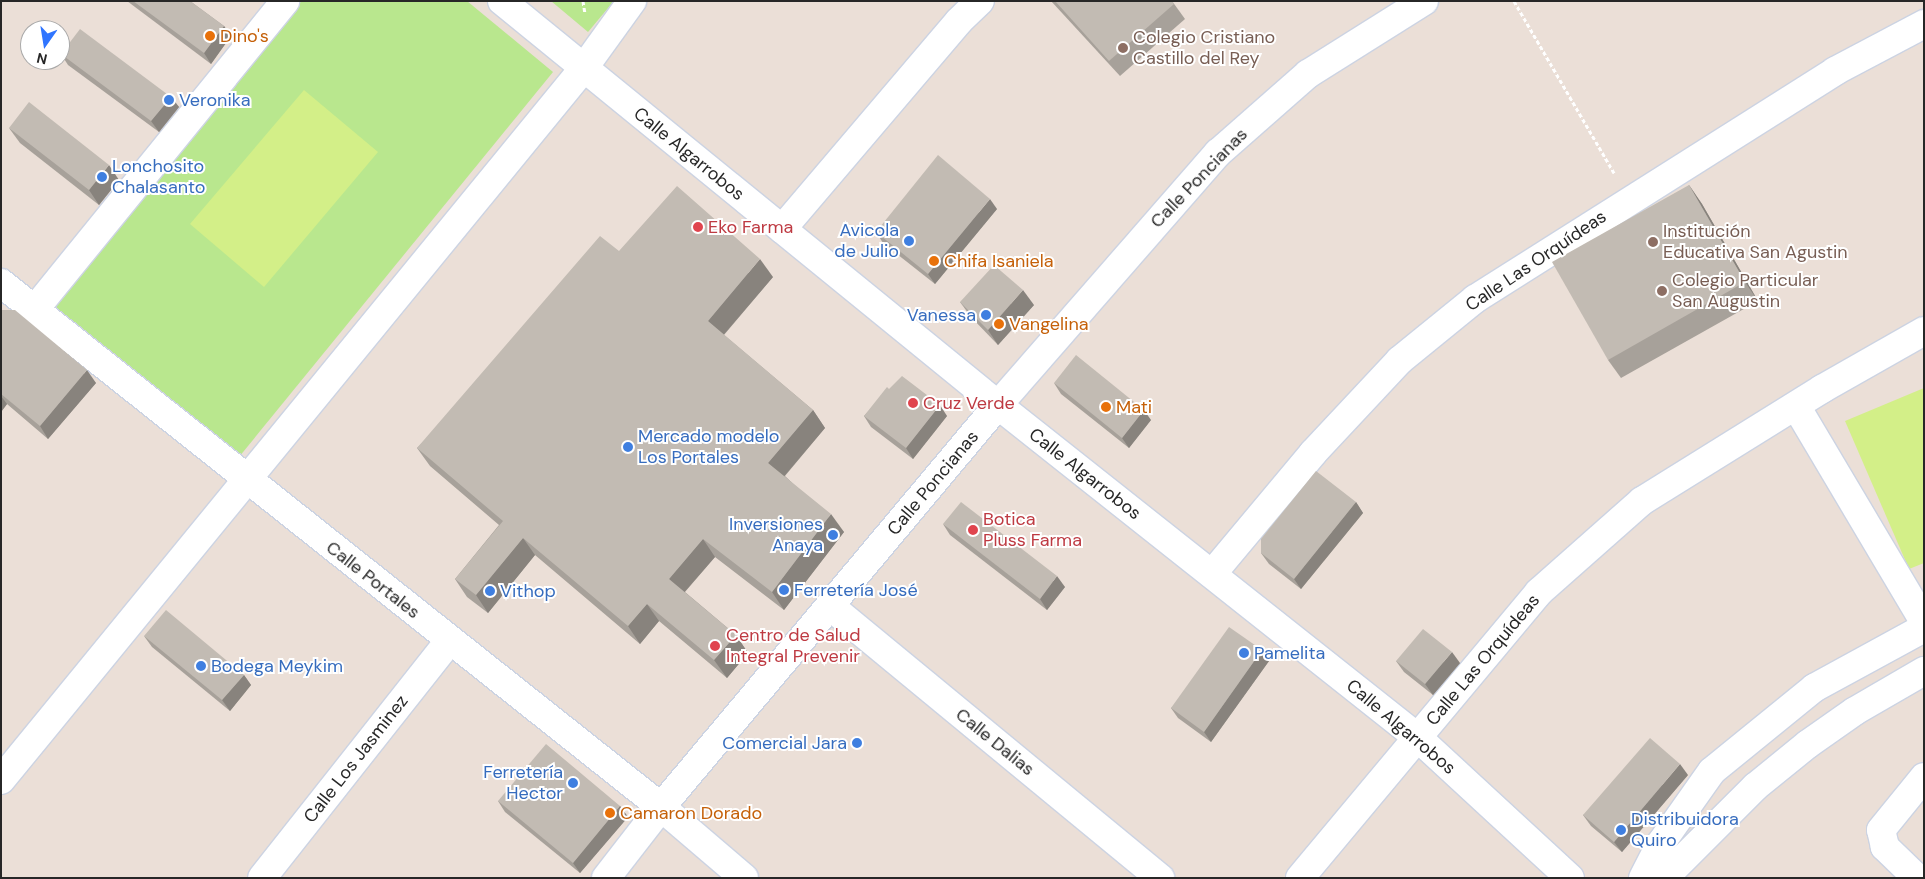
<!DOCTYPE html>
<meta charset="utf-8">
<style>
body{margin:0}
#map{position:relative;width:1925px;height:879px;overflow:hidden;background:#ebdfd7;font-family:"DM Sans",sans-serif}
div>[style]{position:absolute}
.green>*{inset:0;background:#b9e78e}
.pitch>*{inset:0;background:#d3ef88}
.path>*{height:3px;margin-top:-1.5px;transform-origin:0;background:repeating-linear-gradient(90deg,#fff 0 4px,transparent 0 6.5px)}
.roads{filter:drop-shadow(1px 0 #ccd3e2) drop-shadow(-1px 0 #ccd3e2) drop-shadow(0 1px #ccd3e2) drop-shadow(0 -1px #ccd3e2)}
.minor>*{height:28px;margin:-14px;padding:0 14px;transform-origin:14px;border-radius:14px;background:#fff}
.wall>*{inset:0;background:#a7a19a}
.shaded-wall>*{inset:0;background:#88837d}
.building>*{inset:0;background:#c2bbb3}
.dots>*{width:14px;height:14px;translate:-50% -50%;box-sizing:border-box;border:2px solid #fff;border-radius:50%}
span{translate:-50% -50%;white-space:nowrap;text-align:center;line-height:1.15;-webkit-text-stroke:4px #fff;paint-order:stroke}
.food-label{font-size:18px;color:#c56008}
.left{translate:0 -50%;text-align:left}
.education-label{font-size:18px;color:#785e54}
.shop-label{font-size:18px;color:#366cbe}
.right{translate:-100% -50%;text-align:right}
.street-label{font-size:18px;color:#272727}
.health-label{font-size:18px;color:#be3a42}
.frame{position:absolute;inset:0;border:2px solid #272727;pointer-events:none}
.north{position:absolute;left:20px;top:20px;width:50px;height:50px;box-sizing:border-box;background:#fff;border:1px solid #a9a9a9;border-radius:50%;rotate:193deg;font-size:14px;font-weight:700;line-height:20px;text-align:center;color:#272727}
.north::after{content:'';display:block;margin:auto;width:18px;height:22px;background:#3075ff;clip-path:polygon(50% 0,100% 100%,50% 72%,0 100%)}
</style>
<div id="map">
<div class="green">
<i style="clip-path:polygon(293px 1px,467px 1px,553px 72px,239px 457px,45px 306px)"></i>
<i style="clip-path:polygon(551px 1px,614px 1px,588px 32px)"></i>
</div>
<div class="pitch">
<i style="clip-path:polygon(304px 90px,378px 152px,264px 287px,190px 224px)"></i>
<i style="clip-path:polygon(1924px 388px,1924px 563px,1909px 569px,1845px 421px)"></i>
</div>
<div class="path">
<i style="left:583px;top:1px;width:12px;rotate:81deg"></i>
<i style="left:1514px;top:1px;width:199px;rotate:59.8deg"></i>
</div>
<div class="roads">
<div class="minor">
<i style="left:502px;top:1px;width:640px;rotate:39.16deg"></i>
<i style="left:998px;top:405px;width:535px;rotate:38.39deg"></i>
<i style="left:1417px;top:737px;width:208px;rotate:42.7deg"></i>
<i style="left:782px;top:229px;width:273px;rotate:-49.6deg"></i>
<i style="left:959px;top:21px;width:29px;rotate:-44deg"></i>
<i style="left:1px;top:283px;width:843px;rotate:38.45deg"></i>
<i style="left:661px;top:807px;width:109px;rotate:40.5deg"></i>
<i style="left:35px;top:309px;width:397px;rotate:-50.9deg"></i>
<i style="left:1796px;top:406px;width:251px;rotate:59.3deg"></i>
<i style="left:1212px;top:574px;width:158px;rotate:-50.1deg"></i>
<i style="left:1313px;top:453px;width:127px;rotate:-46.9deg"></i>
<i style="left:1400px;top:360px;width:97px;rotate:-39.1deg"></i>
<i style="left:1475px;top:299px;width:426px;rotate:-32.3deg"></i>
<i style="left:1835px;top:71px;width:101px;rotate:-27.8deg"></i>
<i style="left:830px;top:606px;width:428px;rotate:39.5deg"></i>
<i style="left:1px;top:780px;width:919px;rotate:-50.7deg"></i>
<i style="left:583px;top:69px;width:84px;rotate:-54.2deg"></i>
<i style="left:262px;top:878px;width:303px;rotate:-51.7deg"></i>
<i style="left:606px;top:878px;width:90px;rotate:-52.2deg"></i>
<i style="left:661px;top:807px;width:525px;rotate:-50.03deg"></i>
<i style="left:998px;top:405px;width:335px;rotate:-48.9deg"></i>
<i style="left:1218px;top:153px;width:120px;rotate:-41.3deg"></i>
<i style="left:1308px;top:74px;width:137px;rotate:-32.2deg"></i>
<i style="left:1300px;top:878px;width:373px;rotate:-50.1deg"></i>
<i style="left:1539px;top:592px;width:137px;rotate:-41.5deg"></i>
<i style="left:1642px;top:501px;width:212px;rotate:-31.9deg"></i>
<i style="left:1822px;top:389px;width:117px;rotate:-29.6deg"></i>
<i style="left:1643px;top:878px;width:39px;rotate:-63deg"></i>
<i style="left:1661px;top:843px;width:88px;rotate:-54.7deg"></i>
<i style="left:1712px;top:771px;width:132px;rotate:-39.1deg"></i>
<i style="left:1814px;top:688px;width:125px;rotate:-28.6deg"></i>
<i style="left:1664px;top:878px;width:129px;rotate:-45deg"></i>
<i style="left:1755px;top:787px;width:68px;rotate:-39.1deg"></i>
<i style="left:1808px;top:744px;width:57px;rotate:-35.1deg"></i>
<i style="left:1855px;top:711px;width:80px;rotate:-30.1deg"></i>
<i style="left:1917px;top:878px;width:45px;rotate:-135.9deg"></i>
<i style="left:1885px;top:847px;width:17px;rotate:-103deg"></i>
<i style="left:1881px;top:830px;width:68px;rotate:-50.9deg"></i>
</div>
</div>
<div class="wall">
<i style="clip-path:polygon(127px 1px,190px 1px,224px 26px,231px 36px,211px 64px)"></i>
<i style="clip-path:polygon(1051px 1px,1172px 1px,1185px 19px,1120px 76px)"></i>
<i style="clip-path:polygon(61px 54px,171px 97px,179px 107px,159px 132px,68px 65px)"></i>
<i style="clip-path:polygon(9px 128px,119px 180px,99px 205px,20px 143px)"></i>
<i style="clip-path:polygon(1689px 185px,1702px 204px,1758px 301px,1621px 378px,1608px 360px)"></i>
<i style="clip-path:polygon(997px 209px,935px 284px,883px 243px,876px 232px)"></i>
<i style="clip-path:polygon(619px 251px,773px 277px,724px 335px,813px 410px,825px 428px,785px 476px,844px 532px,784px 610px,715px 557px,685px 592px,736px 635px,748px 653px,727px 678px,659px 621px,640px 644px,535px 555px,488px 613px,467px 597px,455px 579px,499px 525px,430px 466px,417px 448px)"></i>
<i style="clip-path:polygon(960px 302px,1034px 305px,998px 345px,971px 317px)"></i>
<i style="clip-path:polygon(1px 310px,96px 383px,48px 439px,7px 404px,1px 412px)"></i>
<i style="clip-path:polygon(1054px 383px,1151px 420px,1129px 448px,1061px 394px)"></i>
<i style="clip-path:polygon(889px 389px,947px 416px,913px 459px,871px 427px,864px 416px)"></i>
<i style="clip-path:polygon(1356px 502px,1363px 513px,1301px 589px,1269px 564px,1261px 553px)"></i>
<i style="clip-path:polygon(943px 524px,1065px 587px,1047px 610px,950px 535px)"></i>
<i style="clip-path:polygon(144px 636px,244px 675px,251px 685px,230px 711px,152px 647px)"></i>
<i style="clip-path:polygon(1262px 650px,1269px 661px,1211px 742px,1178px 718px,1171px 708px)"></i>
<i style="clip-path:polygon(1396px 661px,1460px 663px,1433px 695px,1404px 672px)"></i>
<i style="clip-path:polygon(1688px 775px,1622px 852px,1591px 826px,1583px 815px)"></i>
<i style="clip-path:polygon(498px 801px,620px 806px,628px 817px,580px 873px,505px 812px)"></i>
</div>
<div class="shaded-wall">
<i style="clip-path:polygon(224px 26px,231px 36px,211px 64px,204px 53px)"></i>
<i style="clip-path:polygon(171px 97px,179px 107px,159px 132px,151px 121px)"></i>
<i style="clip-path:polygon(109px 165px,119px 180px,99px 205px,89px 190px)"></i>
<i style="clip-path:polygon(1689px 185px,1702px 204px,1758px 301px,1745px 282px)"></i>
<i style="clip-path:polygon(990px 199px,997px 209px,935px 284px,928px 274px)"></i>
<i style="clip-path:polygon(760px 259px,773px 277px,720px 339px,708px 321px)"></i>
<i style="clip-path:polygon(1023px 290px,1034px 305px,998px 345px,988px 330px)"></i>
<i style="clip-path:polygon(87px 370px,96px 383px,48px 439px,40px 426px)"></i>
<i style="clip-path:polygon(1px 396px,7px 404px,1px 412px)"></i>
<i style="clip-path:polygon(940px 405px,947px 416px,913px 459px,906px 448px)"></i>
<i style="clip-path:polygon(813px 410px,825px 428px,781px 480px,768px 463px)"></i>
<i style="clip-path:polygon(1144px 410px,1151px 420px,1129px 448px,1122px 438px)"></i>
<i style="clip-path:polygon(1356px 502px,1363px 513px,1301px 589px,1294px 579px)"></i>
<i style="clip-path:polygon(831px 514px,844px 532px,784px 610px,772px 592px)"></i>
<i style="clip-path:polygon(523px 538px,535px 555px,488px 613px,476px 595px)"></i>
<i style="clip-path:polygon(703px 539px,715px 557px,681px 596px,669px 579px)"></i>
<i style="clip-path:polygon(1057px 576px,1065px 587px,1047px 610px,1040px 599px)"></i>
<i style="clip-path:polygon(647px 604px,659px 621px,640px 644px,628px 626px)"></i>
<i style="clip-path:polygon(736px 635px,748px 653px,727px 678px,714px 660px)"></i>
<i style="clip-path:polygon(1262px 650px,1269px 661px,1211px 742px,1204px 732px)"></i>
<i style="clip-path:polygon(1452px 652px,1460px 663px,1433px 695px,1425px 684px)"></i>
<i style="clip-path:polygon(244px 675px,251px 685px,230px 711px,222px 700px)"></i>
<i style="clip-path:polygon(1680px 764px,1688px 775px,1622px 852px,1614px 842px)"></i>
<i style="clip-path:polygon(620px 806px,628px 817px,580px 873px,573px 863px)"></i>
</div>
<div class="building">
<i style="clip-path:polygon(133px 1px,190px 1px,224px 26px,204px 53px)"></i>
<i style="clip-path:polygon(1055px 1px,1172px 1px,1174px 4px,1109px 61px)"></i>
<i style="clip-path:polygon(80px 29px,171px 97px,151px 121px,61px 54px)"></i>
<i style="clip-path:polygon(29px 102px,109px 165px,89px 190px,9px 128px)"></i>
<i style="clip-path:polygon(938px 155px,990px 199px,928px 274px,876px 232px)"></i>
<i style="clip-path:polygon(1689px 185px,1745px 282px,1608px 360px,1552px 262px)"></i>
<i style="clip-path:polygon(677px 186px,760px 259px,708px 321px,813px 410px,768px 463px,831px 514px,772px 592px,703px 539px,669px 579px,736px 635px,714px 660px,647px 604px,628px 626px,523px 538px,476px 595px,455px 579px,503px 521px,417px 448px,600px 236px,619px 251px)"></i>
<i style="clip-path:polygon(994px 265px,1023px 290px,988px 330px,960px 302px)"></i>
<i style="clip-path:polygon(1px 310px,15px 310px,87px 370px,40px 426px,1px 394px)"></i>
<i style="clip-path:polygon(1076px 355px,1144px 410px,1122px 438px,1054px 383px)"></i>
<i style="clip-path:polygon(902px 376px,940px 405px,906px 448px,864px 416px,887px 387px,889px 389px)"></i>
<i style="clip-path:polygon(1316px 471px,1356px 502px,1294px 579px,1261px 553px,1261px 539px)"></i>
<i style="clip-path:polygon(961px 502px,1057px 576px,1040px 599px,943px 524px)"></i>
<i style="clip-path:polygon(166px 610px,244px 675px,222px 700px,144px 636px)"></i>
<i style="clip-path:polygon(1229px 627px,1262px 650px,1204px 732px,1171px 708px)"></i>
<i style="clip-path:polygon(1423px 629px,1452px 652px,1425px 684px,1396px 661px)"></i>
<i style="clip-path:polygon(1650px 738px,1680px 764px,1614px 842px,1583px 815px)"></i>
<i style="clip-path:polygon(546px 744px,620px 806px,573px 863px,498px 801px)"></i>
</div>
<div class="dots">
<i style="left:210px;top:36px;background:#e8710a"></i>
<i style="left:1123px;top:48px;background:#8d6e63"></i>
<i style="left:169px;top:100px;background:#3f7fe0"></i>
<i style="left:102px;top:177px;background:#3f7fe0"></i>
<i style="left:698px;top:227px;background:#e0444e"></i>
<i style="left:909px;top:241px;background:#3f7fe0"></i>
<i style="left:1653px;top:242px;background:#8d6e63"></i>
<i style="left:934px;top:261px;background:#e8710a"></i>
<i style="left:1662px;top:291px;background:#8d6e63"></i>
<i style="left:986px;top:315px;background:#3f7fe0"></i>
<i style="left:999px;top:324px;background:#e8710a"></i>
<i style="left:913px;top:403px;background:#e0444e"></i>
<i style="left:1106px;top:407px;background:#e8710a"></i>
<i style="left:628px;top:447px;background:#3f7fe0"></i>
<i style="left:973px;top:530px;background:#e0444e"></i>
<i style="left:833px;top:535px;background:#3f7fe0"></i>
<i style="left:784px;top:590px;background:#3f7fe0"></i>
<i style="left:490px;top:591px;background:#3f7fe0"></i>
<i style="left:715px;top:646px;background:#e0444e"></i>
<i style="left:1244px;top:653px;background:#3f7fe0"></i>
<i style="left:201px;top:666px;background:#3f7fe0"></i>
<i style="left:857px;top:743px;background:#3f7fe0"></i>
<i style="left:573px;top:783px;background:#3f7fe0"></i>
<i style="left:610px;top:813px;background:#e8710a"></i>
<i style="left:1621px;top:830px;background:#3f7fe0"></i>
</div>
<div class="food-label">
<span class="left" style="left:220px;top:36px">Dino's</span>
<span class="left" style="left:944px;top:261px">Chifa Isaniela</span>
<span class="left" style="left:1009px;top:324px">Vangelina</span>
<span class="left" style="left:1116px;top:407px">Mati</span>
<span class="left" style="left:620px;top:813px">Camaron Dorado</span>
</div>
<div class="education-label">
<span class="left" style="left:1133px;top:48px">Colegio Cristiano<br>Castillo del Rey</span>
<span class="left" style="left:1663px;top:242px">Institución<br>Educativa San Agustin</span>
<span class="left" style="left:1672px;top:291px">Colegio Particular<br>San Augustin</span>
</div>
<div class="shop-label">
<span class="left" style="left:179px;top:100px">Veronika</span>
<span class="left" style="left:112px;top:177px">Lonchosito<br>Chalasanto</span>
<span class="right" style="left:899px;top:241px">Avicola<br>de Julio</span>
<span class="right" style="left:976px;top:315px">Vanessa</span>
<span class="left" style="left:638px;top:447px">Mercado modelo<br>Los Portales</span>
<span class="right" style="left:823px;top:535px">Inversiones<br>Anaya</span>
<span class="left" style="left:794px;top:590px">Ferretería José</span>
<span class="left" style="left:500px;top:591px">Vithop</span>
<span class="left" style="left:1254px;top:653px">Pamelita</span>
<span class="left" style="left:211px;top:666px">Bodega Meykim</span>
<span class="right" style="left:847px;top:743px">Comercial Jara</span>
<span class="right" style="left:563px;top:783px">Ferretería<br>Hector</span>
<span class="left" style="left:1631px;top:830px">Distribuidora<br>Quiro</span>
</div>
<div class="street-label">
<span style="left:689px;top:154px;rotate:39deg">Calle Algarrobos</span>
<span style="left:1199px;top:178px;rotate:-46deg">Calle Poncianas</span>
<span style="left:1536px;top:261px;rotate:-34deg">Calle Las Orquídeas</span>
<span style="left:1085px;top:474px;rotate:38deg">Calle Algarrobos</span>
<span style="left:933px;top:483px;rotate:-50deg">Calle Poncianas</span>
<span style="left:373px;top:580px;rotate:38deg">Calle Portales</span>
<span style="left:1483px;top:660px;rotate:-50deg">Calle Las Orquídeas</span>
<span style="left:1401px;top:727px;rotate:40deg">Calle Algarrobos</span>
<span style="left:995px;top:742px;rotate:39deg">Calle Dalias</span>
<span style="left:356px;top:759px;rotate:-52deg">Calle Los Jasminez</span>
</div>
<div class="health-label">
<span class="left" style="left:708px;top:227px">Eko Farma</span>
<span class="left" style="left:923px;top:403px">Cruz Verde</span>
<span class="left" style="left:983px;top:530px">Botica<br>Pluss Farma</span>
<span class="left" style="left:726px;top:646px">Centro de Salud<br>Integral Prevenir</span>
</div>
<div class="frame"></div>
<div class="north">N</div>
</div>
